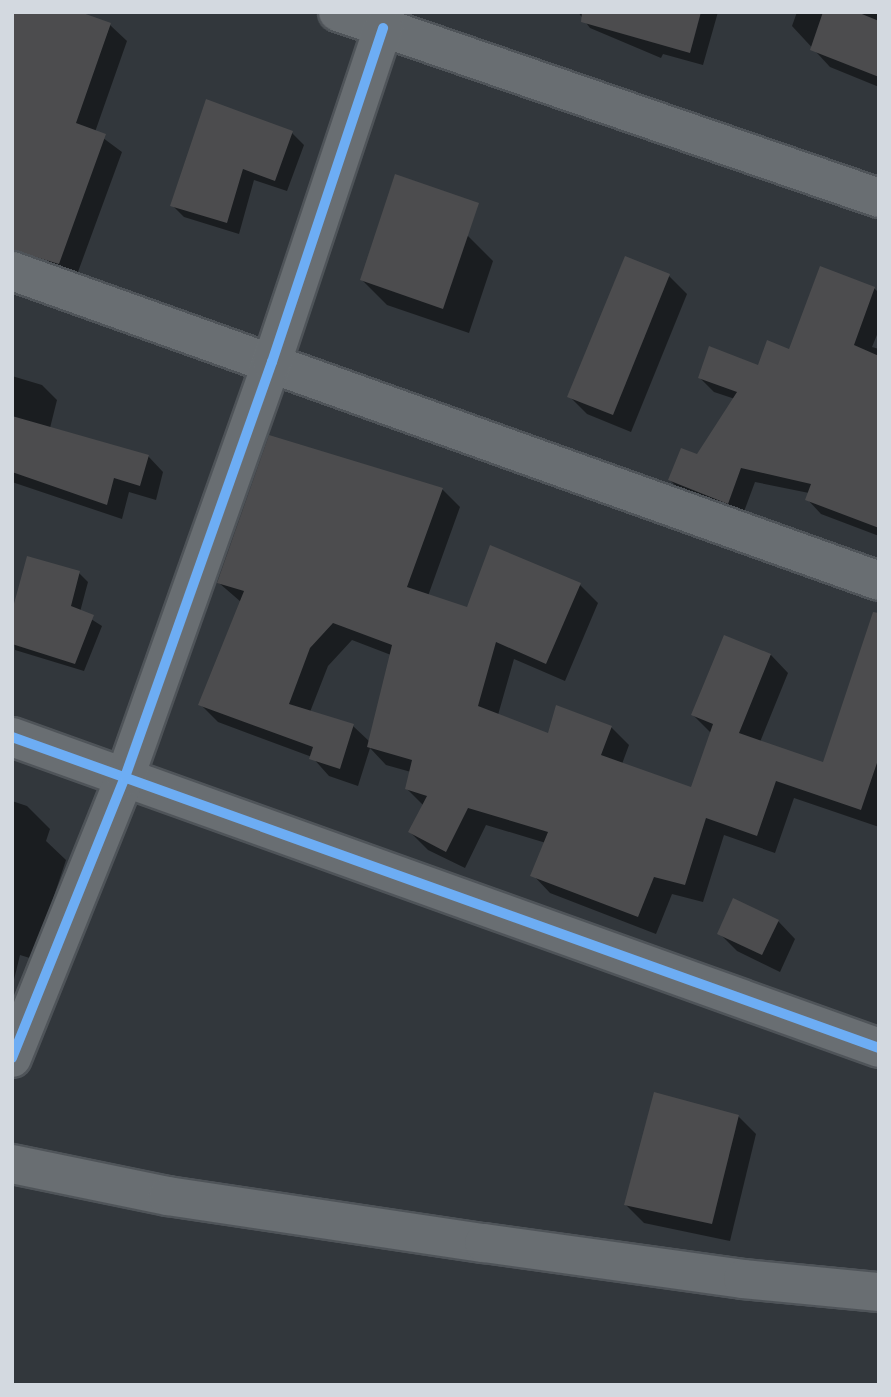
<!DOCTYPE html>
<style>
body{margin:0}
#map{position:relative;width:891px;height:1397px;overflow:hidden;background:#32373c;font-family:"Source Serif 4",serif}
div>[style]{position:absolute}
.shadow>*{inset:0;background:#0007}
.building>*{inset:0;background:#4c4c4e}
.roads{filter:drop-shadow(2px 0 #4f5459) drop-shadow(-2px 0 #4f5459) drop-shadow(0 2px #4f5459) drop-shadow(0 -2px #4f5459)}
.street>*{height:38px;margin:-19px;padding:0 19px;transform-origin:19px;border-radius:19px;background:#696e72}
.cycleway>*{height:10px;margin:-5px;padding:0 5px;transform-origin:5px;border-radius:5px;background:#6dadf4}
span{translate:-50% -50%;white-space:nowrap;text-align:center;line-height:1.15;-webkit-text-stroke:5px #232d37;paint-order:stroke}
.frame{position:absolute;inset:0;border:14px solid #d3d9e0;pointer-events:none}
</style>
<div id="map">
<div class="shadow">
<i style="clip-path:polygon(578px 12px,718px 12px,703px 65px,663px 54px,661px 58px,590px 28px)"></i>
<i style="clip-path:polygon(797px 12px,879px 12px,879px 87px,830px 67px,792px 26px)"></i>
<i style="clip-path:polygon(110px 25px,127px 41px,95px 132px,122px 152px,75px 280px,42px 268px,26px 252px)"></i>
<i style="clip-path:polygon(207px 101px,292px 133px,304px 145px,287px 191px,254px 180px,239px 234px,184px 217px,172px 205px)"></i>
<i style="clip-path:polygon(468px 236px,493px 261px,469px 333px,387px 305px,362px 280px)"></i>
<i style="clip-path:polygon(669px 276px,687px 294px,631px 432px,587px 414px,569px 396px)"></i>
<i style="clip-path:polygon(874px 288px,879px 293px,879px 330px,872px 347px,879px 349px,879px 536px,821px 514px,807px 499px,809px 493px,755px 482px,742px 517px,684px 494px,670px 480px,698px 456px,735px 399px,714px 392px,700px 378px,759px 367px,790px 351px)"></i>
<i style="clip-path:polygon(12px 376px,42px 385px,57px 400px,50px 428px,148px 456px,163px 472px,156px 500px,129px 492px,122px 519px,12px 482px)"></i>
<i style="clip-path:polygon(evenodd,270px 437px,442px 489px,460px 507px,428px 596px,468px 610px,580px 585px,598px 603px,565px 681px,514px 659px,498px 715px,549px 735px,611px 727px,629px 745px,622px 764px,692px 789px,711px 733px,693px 715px,725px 637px,771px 655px,788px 673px,760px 742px,824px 764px,879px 637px,879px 827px,794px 798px,775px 853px,724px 835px,703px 902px,672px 894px,656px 934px,550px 893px,533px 875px,546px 843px,486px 825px,465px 868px,428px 850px,410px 832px,424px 806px,407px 789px,411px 772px,386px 765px,370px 748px,358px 786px,329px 776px,312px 757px,218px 722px,200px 704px,241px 602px,219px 583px,270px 437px,352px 640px,391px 655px,370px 742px,353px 726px,310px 712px,328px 666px,352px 640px)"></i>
<i style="clip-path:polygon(79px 573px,88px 582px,80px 612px,102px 626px,84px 671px,15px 650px,12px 618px)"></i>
<i style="clip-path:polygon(12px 801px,27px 806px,50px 829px,46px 841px,66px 860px,33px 959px,20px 955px,12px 988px)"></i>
<i style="clip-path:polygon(778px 921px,795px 939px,780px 972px,737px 951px,719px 933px)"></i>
<i style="clip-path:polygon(738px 1116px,756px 1134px,730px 1241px,644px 1223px,626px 1205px)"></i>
</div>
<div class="building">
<i style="clip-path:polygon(12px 12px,80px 12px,111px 23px,76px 123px,106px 134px,59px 264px,12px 250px)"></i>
<i style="clip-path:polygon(582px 12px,701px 12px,690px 53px,581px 22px)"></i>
<i style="clip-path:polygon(823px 12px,857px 12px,879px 21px,879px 77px,810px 50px)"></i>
<i style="clip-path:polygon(206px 99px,293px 131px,275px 181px,243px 169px,227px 223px,170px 206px)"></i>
<i style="clip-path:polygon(395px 174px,479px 203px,443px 309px,360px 280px)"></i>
<i style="clip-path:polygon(625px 256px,670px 274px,613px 415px,567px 397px)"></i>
<i style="clip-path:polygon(820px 266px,875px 287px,854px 345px,879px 356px,879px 528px,805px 500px,811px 484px,741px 468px,728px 504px,668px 480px,681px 448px,697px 454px,737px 392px,698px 378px,709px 346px,758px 365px,767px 340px,789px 349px)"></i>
<i style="clip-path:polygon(12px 416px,149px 455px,140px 486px,114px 478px,107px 505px,12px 472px)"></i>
<i style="clip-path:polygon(269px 435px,443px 488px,407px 587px,467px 607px,490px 545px,581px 583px,546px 664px,496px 642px,478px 706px,548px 733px,556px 705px,612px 726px,601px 755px,691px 787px,713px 724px,691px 715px,724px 635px,771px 654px,739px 733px,823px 762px,873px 612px,879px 613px,879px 757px,861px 810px,776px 781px,757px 836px,706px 818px,685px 885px,654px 877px,638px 917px,530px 876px,548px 832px,468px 808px,446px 852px,408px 832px,427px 796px,405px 789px,412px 760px,367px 747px,392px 645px,333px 623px,310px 648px,289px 704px,354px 724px,340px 769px,309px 759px,313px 747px,198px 705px,244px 591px,217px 583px)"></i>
<i style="clip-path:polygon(27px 556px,80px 571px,71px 606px,94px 615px,75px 664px,12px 644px,12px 611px)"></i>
<i style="clip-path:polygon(733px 898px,779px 920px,762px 955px,717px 934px)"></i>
<i style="clip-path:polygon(654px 1092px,739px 1115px,712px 1224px,624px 1205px)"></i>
</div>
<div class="roads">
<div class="street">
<i style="left:338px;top:12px;width:572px;rotate:18.97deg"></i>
<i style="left:12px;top:271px;width:921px;rotate:19.67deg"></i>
<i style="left:12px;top:737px;width:921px;rotate:19.73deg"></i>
<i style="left:12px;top:1058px;width:303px;rotate:-68.1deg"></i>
<i style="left:125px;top:777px;width:440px;rotate:-70.5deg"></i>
<i style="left:272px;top:362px;width:352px;rotate:-71.6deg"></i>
<i style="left:12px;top:1164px;width:159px;rotate:11.6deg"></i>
<i style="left:168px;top:1196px;width:319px;rotate:8.5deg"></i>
<i style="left:484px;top:1243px;width:261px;rotate:7.9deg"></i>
<i style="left:743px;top:1279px;width:137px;rotate:5.5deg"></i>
</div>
</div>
<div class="cycleway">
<i style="left:12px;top:737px;width:921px;rotate:19.73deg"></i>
<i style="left:12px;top:1058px;width:303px;rotate:-68.1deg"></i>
<i style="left:125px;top:777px;width:440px;rotate:-70.5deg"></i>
<i style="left:272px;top:362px;width:352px;rotate:-71.6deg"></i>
</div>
<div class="frame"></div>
</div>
